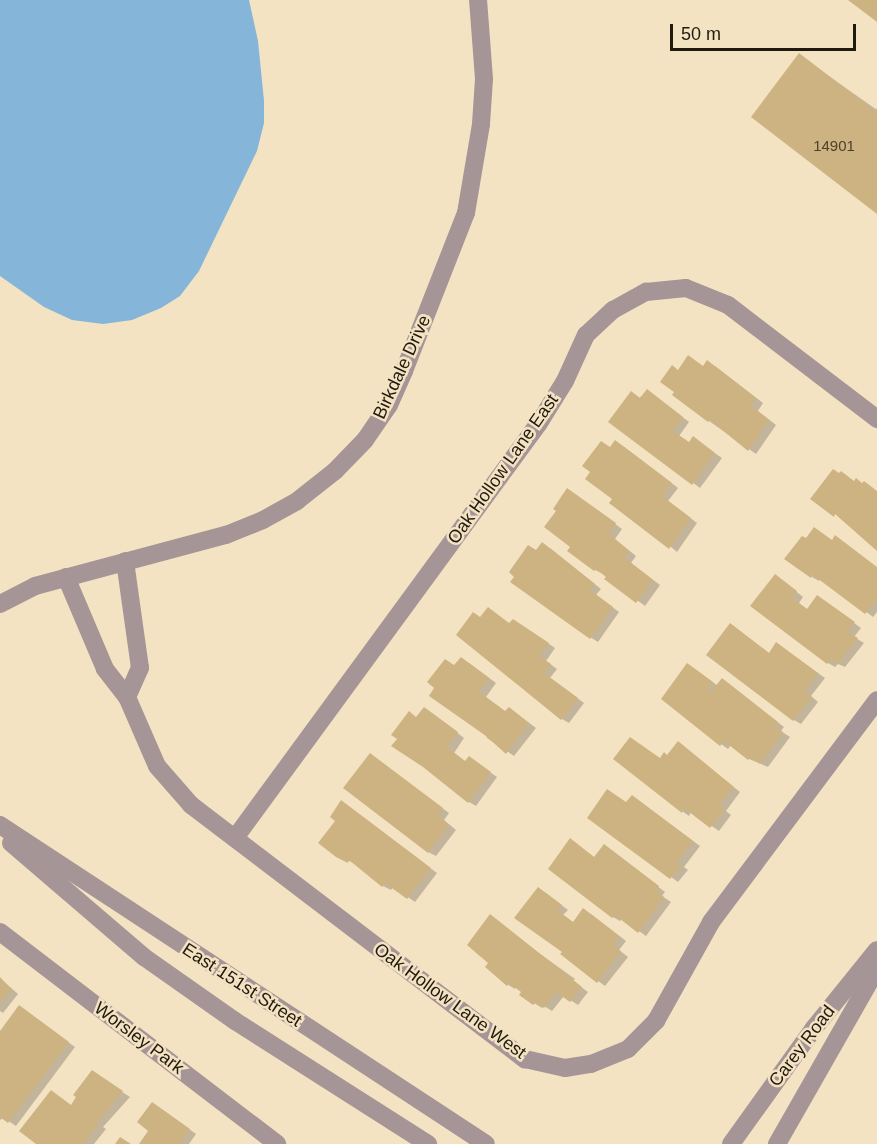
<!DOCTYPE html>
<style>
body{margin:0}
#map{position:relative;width:877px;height:1144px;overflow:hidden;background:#f4e3c3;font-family:Helvetica,sans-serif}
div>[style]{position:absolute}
.water>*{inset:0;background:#85b5d9}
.shadow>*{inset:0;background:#0003}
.building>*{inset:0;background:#cdb381}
.minor>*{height:18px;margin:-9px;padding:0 9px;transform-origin:9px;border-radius:9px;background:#a69596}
span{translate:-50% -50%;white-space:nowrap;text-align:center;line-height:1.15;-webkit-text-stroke:5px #f4e3c3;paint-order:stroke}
.number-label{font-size:15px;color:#4c412c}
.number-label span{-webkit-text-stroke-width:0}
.street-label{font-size:18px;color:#211b0f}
.scale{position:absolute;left:670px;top:24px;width:186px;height:27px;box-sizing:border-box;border:3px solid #211b0f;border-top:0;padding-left:8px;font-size:18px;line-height:21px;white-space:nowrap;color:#211b0f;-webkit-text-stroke:4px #f4e3c3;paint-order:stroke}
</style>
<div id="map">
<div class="water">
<i style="clip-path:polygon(0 0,249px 0,258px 41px,264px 101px,264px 123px,257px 151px,199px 271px,180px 296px,161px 308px,132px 320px,103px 324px,72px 320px,44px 307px,0 276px)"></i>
</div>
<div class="shadow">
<i style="clip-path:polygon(799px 55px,877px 110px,877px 211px)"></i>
<i style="clip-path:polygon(715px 366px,763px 403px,758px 411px,776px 425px,756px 454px,709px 421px,679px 371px,708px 371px)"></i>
<i style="clip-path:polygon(648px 391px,689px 422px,679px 436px,689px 443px,700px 443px,722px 458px,700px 488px,610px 421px)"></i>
<i style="clip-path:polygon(623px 446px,678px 488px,668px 501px,697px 523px,677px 552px,615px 499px,611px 448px)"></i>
<i style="clip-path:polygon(575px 494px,622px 529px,615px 539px,636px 556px,631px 563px,660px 585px,645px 606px,607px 578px,608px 576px,595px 570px,572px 547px)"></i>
<i style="clip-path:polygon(833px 541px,877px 568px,877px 612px,873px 617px,821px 578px,819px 581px,812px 577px)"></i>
<i style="clip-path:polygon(550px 548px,601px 589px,596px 595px,619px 612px,598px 642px,590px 637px,537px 551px)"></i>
<i style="clip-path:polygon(782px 580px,803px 597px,799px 603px,808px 610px,824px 601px,861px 628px,854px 637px,864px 643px,845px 667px,838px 664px,835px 667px,828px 663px,752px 606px)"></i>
<i style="clip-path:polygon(481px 618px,521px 625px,555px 648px,546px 661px,557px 669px,550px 678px,584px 703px,569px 723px,562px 719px)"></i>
<i style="clip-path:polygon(731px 624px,770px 654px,784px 649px,825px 678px,811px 696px,818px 702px,801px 724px,794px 720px)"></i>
<i style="clip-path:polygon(469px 663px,496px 683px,486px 697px,506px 712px,516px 713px,536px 728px,514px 756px,487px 738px,455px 666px)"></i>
<i style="clip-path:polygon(695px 669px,718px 686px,729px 685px,784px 727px,781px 731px,790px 737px,768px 767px,749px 759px,731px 745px,728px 749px,721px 744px)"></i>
<i style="clip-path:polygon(432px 713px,464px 738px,454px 753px,466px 762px,470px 758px,497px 777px,476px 806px,469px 802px,417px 718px)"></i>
<i style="clip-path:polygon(678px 743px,740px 792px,726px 811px,731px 815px,719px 831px,691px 812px,689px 816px,682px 811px,661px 759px,668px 756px)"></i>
<i style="clip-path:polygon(377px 760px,449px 813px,444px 820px,456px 830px,436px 856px,428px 852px)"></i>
<i style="clip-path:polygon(639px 801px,700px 846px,684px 867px,688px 870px,678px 882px,589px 817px)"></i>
<i style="clip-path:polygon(348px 807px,437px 873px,415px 902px,393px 887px,391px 890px,383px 886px,356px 864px,337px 856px,337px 821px)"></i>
<i style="clip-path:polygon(578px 845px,595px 858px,611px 850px,665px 892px,662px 896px,671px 902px,646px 936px,622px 919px,620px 921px,613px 917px)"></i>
<i style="clip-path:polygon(546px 893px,568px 910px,563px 915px,574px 923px,591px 914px,626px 941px,619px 950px,628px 957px,605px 986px,562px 954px,564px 952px)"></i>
<i style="clip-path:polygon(532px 948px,575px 979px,573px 981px,588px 992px,578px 1005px,564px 996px,552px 1011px,544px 1006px,542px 1008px,521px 995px,524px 991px,516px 986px,515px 989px,507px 984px,490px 963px,475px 952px,477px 950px)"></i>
<i style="clip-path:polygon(0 978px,18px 994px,3px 1013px,0 1011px)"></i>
<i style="clip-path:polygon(27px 1012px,75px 1047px,16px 1126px,4px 1118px,0 1120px,0 1033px)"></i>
<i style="clip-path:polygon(99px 1077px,130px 1097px,103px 1127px,106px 1129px,94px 1144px,38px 1144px)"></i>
<i style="clip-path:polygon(160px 1108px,196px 1134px,189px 1144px,140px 1144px,151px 1131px)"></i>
</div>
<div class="building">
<i style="clip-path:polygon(848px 0,877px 0,877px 22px)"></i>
<i style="clip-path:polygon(799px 53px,875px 111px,877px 108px,877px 214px,751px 117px)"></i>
<i style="clip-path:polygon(688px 355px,703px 366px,707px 360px,756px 398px,751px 406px,769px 420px,748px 451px,710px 420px,708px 422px,672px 395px,674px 392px,660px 382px,672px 365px,678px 370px)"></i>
<i style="clip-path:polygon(647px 389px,683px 417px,673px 431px,689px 442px,693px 436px,715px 453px,692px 485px,608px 422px,631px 391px,640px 398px)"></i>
<i style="clip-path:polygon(615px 440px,672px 483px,662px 496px,691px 518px,669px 549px,609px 503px,612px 499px,585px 479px,590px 472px,582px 466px,601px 441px,610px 447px)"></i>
<i style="clip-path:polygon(833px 469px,839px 473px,841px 471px,854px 481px,856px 478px,862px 483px,864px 481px,877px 491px,877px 551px,835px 514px,834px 517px,810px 499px)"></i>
<i style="clip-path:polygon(567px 488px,616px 523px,609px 534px,629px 551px,625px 558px,653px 580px,636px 603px,604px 579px,606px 577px,596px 569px,594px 571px,567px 551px,570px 547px,544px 527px,556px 511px,553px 509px)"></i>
<i style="clip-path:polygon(814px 527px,832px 540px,835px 535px,877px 567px,877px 600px,865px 614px,813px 575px,811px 578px,784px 559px,802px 536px,806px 538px)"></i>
<i style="clip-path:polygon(542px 542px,595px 584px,590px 590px,613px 607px,590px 639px,510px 582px,514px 577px,509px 572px,528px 545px,536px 550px)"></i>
<i style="clip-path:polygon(775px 574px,797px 591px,792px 598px,807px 609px,817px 595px,855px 622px,848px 632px,858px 638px,837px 664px,831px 659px,827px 664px,750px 606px)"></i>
<i style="clip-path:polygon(488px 607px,509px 623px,513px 619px,549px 643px,539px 656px,551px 664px,544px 673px,578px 698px,561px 720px,456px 635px,473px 612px,480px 617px)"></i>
<i style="clip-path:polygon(730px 623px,769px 653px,776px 642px,818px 673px,805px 691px,812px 697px,793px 721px,706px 655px)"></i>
<i style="clip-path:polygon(461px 657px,489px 678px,479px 692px,505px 711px,509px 707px,529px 723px,506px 754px,486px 736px,429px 696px,434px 688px,427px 682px,445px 659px,454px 665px)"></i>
<i style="clip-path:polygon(687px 663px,713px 682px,707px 691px,710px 693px,722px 678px,778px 722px,774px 726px,783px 732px,760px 764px,750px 757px,748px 760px,724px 741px,720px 746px,661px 699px)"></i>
<i style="clip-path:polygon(424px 707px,458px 732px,447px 747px,465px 761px,469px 756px,491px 772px,468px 803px,423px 767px,391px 746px,397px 739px,391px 735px,409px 711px,416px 717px)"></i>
<i style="clip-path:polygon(630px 737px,660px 758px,664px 752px,667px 755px,678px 741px,734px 787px,719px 805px,725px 810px,710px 828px,684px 808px,682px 813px,613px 759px)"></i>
<i style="clip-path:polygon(370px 753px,443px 808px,438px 815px,449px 825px,428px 853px,343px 788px)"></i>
<i style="clip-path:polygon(607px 789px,626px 802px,632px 795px,693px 841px,677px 862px,682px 865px,670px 879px,587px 818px)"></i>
<i style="clip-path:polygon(341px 800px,431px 868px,407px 899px,385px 883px,382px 887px,349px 860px,348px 863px,336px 857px,318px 843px,335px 821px,330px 817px)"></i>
<i style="clip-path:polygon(570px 838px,594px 857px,604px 844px,659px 886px,656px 890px,664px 897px,638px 933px,615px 915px,612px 918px,548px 869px)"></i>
<i style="clip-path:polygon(538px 887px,562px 905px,557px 910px,573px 922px,583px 908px,619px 936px,613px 945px,621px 951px,597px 983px,560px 954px,562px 952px,514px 918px)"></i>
<i style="clip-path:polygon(490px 914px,582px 987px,570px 1002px,556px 992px,544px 1008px,536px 1002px,533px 1005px,519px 995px,521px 992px,509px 983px,507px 986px,485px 967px,488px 963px,467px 945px)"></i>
<i style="clip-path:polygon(0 977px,11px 989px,0 1003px)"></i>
<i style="clip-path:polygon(19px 1005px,69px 1042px,8px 1123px,0 1117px,0 1031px)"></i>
<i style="clip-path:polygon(92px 1070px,123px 1091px,97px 1122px,99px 1124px,83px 1144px,36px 1144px,19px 1131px,51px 1090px,71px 1105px,76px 1097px,73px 1095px)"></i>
<i style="clip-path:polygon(152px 1102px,190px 1129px,179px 1144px,139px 1144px,148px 1131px,137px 1122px)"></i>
<i style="clip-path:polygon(120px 1137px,131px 1144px,115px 1144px)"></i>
</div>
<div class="minor">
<i style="left:66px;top:577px;width:100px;rotate:67deg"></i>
<i style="left:105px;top:669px;width:36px;rotate:52deg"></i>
<i style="left:127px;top:697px;width:32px;rotate:-66deg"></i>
<i style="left:140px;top:668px;width:108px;rotate:-98deg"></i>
<i style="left:0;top:604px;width:39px;rotate:-27deg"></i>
<i style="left:35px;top:586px;width:198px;rotate:-15deg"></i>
<i style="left:226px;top:535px;width:40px;rotate:-22deg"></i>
<i style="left:263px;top:520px;width:39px;rotate:-29deg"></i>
<i style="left:297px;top:501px;width:48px;rotate:-38.3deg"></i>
<i style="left:335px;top:471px;width:43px;rotate:-45.9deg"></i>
<i style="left:365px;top:440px;width:42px;rotate:-55.6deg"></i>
<i style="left:389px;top:405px;width:37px;rotate:-66deg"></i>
<i style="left:404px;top:371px;width:170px;rotate:-68.6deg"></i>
<i style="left:466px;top:213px;width:90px;rotate:-80.4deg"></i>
<i style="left:481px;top:124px;width:45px;rotate:-86.2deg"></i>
<i style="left:484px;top:79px;width:79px;rotate:-94.3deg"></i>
<i style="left:127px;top:697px;width:75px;rotate:66.5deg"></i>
<i style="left:157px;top:766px;width:52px;rotate:48.9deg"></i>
<i style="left:191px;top:805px;width:420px;rotate:37.3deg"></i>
<i style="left:525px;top:1059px;width:41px;rotate:12.7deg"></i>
<i style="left:565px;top:1068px;width:26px;rotate:-9deg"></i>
<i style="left:591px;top:1064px;width:40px;rotate:-22deg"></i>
<i style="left:628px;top:1049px;width:40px;rotate:-45deg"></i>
<i style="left:656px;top:1021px;width:113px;rotate:-60.9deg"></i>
<i style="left:711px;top:922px;width:277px;rotate:-53.2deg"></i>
<i style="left:0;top:825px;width:581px;rotate:33.28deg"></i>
<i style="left:235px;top:838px;width:514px;rotate:-53.78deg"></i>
<i style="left:539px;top:423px;width:49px;rotate:-58.2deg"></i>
<i style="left:565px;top:381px;width:51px;rotate:-65.5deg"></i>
<i style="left:586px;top:335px;width:37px;rotate:-43deg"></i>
<i style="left:613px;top:310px;width:38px;rotate:-29deg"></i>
<i style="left:646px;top:292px;width:40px;rotate:-5.7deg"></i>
<i style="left:686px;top:288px;width:45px;rotate:22deg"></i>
<i style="left:728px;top:305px;width:188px;rotate:37.4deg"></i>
<i style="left:11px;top:843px;width:175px;rotate:40.6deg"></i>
<i style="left:144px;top:957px;width:111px;rotate:35.1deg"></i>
<i style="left:235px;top:1021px;width:229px;rotate:32.5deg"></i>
<i style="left:0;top:932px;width:349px;rotate:37.4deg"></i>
<i style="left:731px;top:1144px;width:143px;rotate:-54.4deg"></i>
<i style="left:814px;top:1028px;width:100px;rotate:-51.1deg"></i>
<i style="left:777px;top:1144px;width:202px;rotate:-60.3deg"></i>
</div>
<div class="number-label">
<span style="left:834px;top:146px">14901</span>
</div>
<div class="street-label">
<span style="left:402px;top:367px;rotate:-65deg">Birkdale Drive</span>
<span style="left:503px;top:469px;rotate:-55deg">Oak Hollow Lane East</span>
<span style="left:242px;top:985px;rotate:33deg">East 151st Street</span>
<span style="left:450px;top:1001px;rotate:36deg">Oak Hollow Lane West</span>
<span style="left:139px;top:1038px;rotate:37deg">Worsley Park</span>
<span style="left:802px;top:1046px;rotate:-53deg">Carey Road</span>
</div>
<div class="scale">50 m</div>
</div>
